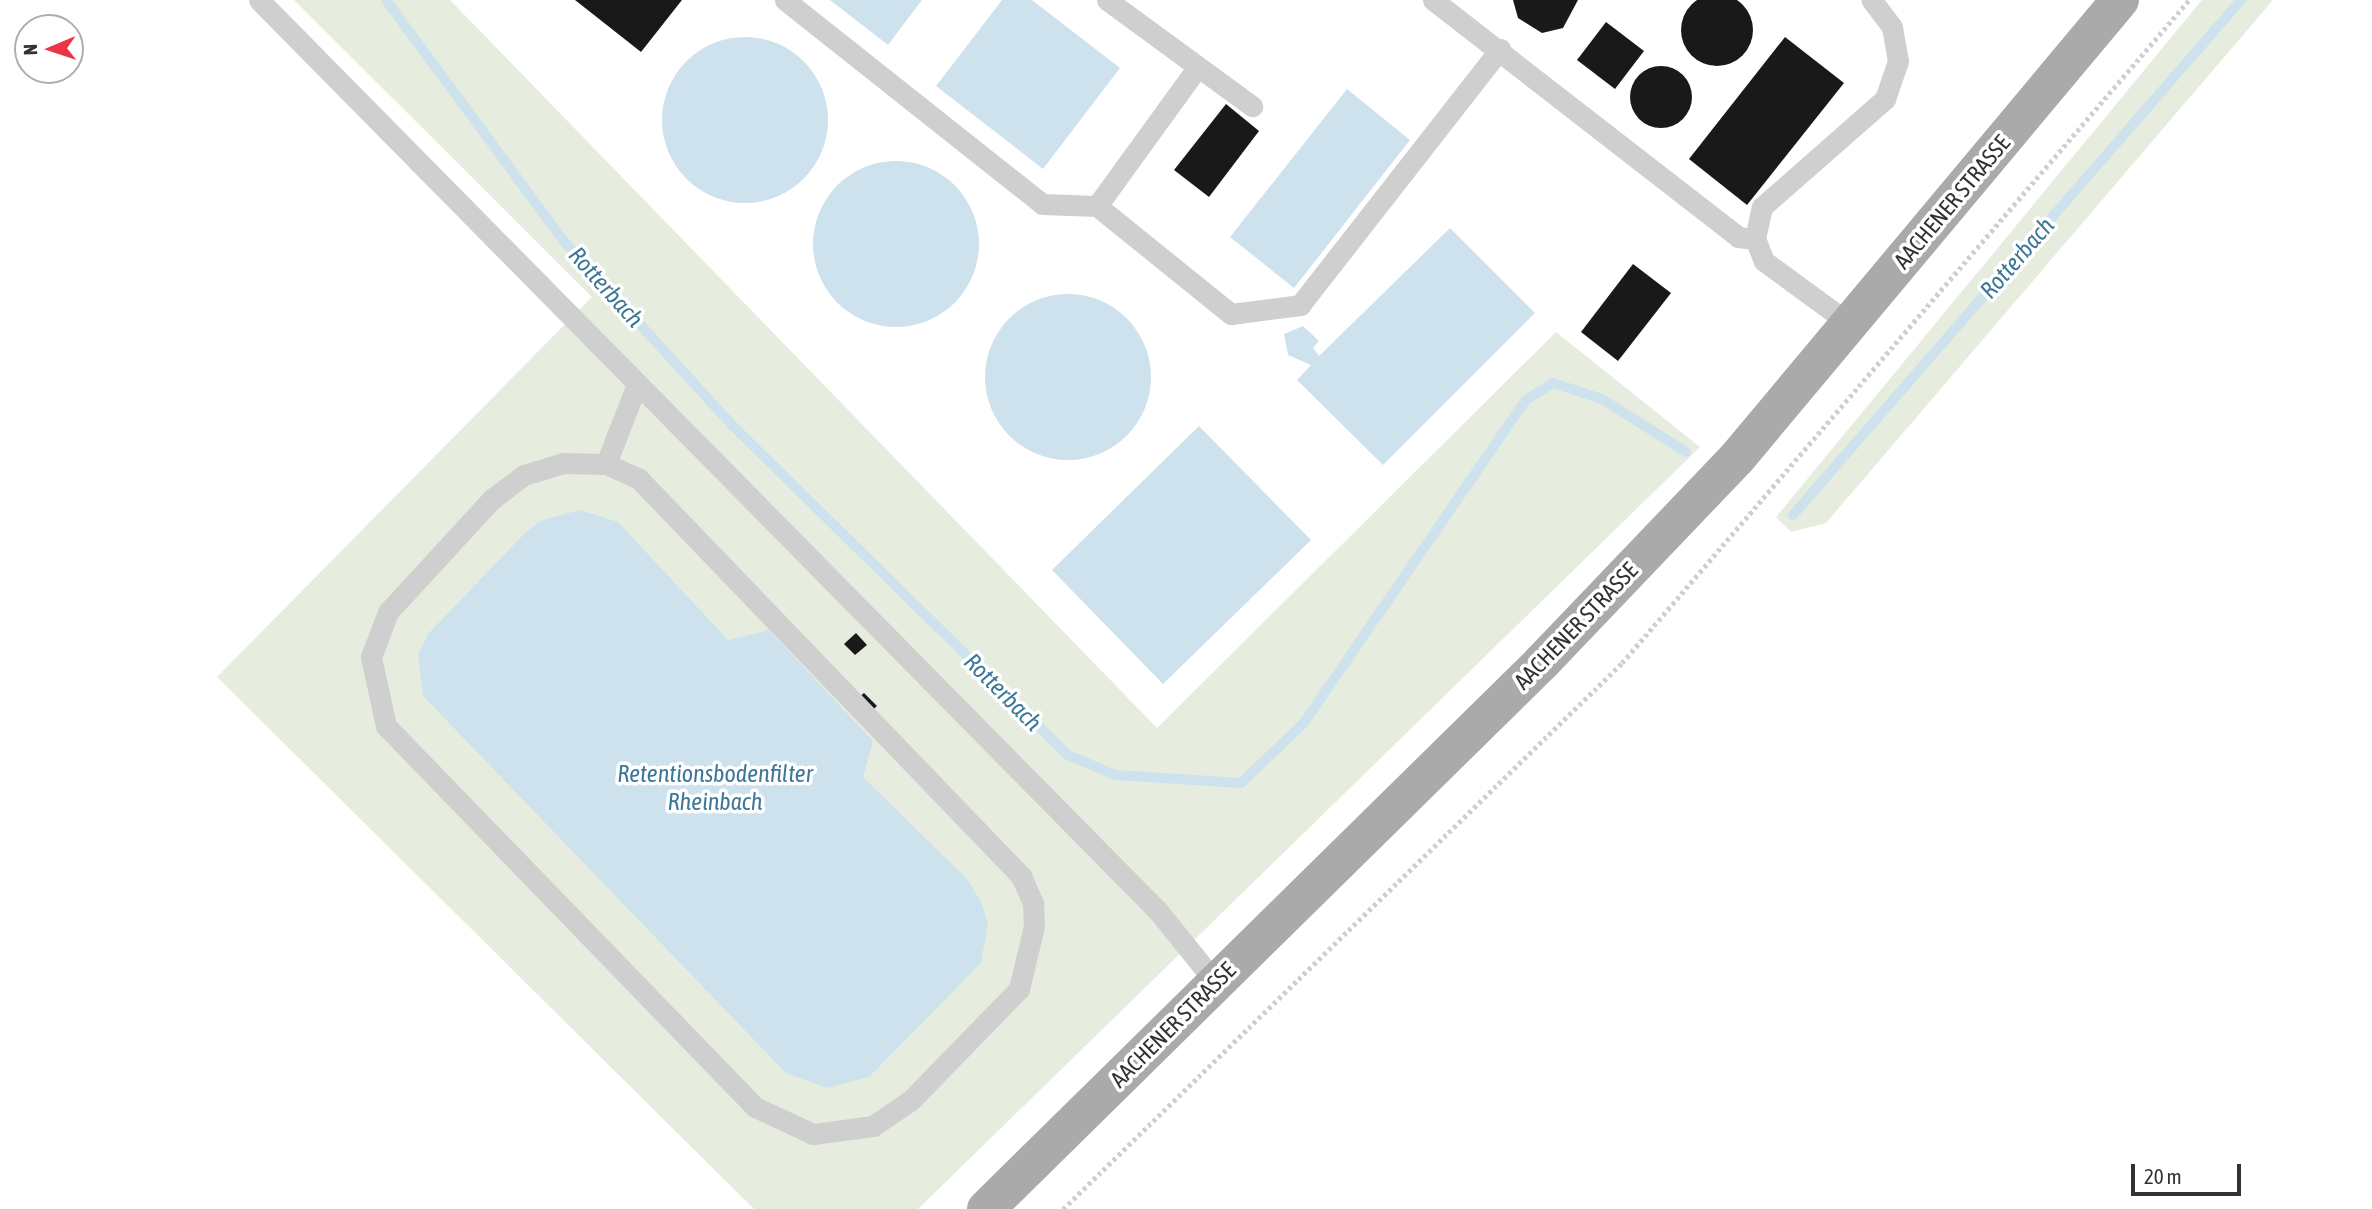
<!DOCTYPE html>
<style>
body{margin:0}
#map{position:relative;width:2372px;height:1209px;overflow:hidden;background:#fff;font-family:"Asap Condensed",sans-serif}
div>[style]{position:absolute}
.green>*{inset:0;background:#e6ecde}
.water>*{inset:0;background:#cee2ee}
.round{border-radius:50%}
.stream>*{height:10px;margin:-5px;padding:0 5px;transform-origin:5px;border-radius:5px;background:#cee2ee}
.building>*{inset:0;background:#191919}
.path>*{height:4.5px;margin-top:-2.25px;transform-origin:0;background:repeating-linear-gradient(90deg,#cfcfcf 0 3.5px,transparent 0 7px)}
.service>*{height:21px;margin:-10.5px;padding:0 10.5px;transform-origin:10.5px;border-radius:10.5px;background:#cfcfcf}
.primary>*{height:38px;margin:-19px;padding:0 19px;transform-origin:19px;border-radius:19px;background:#aaa}
span{translate:-50% -50%;white-space:nowrap;text-align:center;line-height:1.15;-webkit-text-stroke:7px #fff;paint-order:stroke}
.street-label{font-size:23px;color:#323232}
.water-label{font-size:24px;color:#3d7798;font-style:italic}
.north{position:absolute;left:14px;top:14px;width:70px;height:70px;box-sizing:border-box;background:#fff;border:2px solid #adadad;border-radius:50%;rotate:268deg;font-size:19px;font-weight:700;line-height:28px;text-align:center;color:#323232}
.north::after{content:'';display:block;margin:auto;width:24px;height:32px;background:#e93546;clip-path:polygon(50% 0,100% 100%,50% 72%,0 100%)}
.scale{position:absolute;left:2131px;top:1164px;width:110px;height:32px;box-sizing:border-box;border:4px solid #323232;border-top:0;padding-left:9px;font-size:21px;line-height:24px;white-space:nowrap;color:#323232;-webkit-text-stroke:5px #fff;paint-order:stroke}
</style>
<div id="map">
<div class="green">
<i style="clip-path:polygon(294px 0,450px 0,1157px 728px,1556px 332px,1700px 447px,918px 1209px,754px 1209px,217px 677px,592px 297px)"></i>
<i style="clip-path:polygon(2202px 0,2273px 0,1826px 523px,1791px 532px,1776px 517px)"></i>
</div>
<div class="water">
<i style="clip-path:polygon(830px 0,922px 0,888px 45px)"></i>
<i style="clip-path:polygon(1002px 0,1032px 0,1120px 68px,1043px 169px,936px 86px)"></i>
<i class="round" style="left:662px;top:37px;width:166px;height:166px"></i>
<i style="clip-path:polygon(1347px 89px,1410px 140px,1294px 288px,1230px 237px)"></i>
<i class="round" style="left:813px;top:161px;width:166px;height:166px"></i>
<i style="clip-path:polygon(1450px 228px,1535px 313px,1383px 465px,1297px 380px,1311px 365px,1288px 355px,1284px 334px,1303px 326px,1319px 341px,1313px 348px,1319px 356px)"></i>
<i class="round" style="left:985px;top:294px;width:166px;height:166px"></i>
<i style="clip-path:polygon(1199px 426px,1311px 540px,1163px 684px,1052px 570px)"></i>
<i style="clip-path:polygon(580px 510px,618px 522px,728px 640px,769px 630px,873px 741px,863px 777px,967px 879px,981px 902px,988px 923px,981px 963px,869px 1077px,827px 1088px,786px 1073px,423px 696px,418px 654px,429px 633px,526px 532px,540px 521px)"></i>
</div>
<div class="stream">
<i style="left:386px;top:0;width:298px;rotate:53.6deg"></i>
<i style="left:563px;top:240px;width:251px;rotate:47.6deg"></i>
<i style="left:732px;top:425px;width:471px;rotate:44.5deg"></i>
<i style="left:1068px;top:755px;width:51px;rotate:23.1deg"></i>
<i style="left:1115px;top:775px;width:126px;rotate:3.6deg"></i>
<i style="left:1241px;top:783px;width:86px;rotate:-43.6deg"></i>
<i style="left:1303px;top:724px;width:393px;rotate:-55.5deg"></i>
<i style="left:1526px;top:400px;width:32px;rotate:-32deg"></i>
<i style="left:1553px;top:383px;width:52px;rotate:18.1deg"></i>
<i style="left:1602px;top:399px;width:99px;rotate:32.2deg"></i>
<i style="left:1793px;top:515px;width:683px;rotate:-48.98deg"></i>
</div>
<div class="building">
<i class="round" style="left:1681px;top:-6px;width:72px;height:72px"></i>
<i style="clip-path:polygon(575px 0,682px 0,641px 52px)"></i>
<i style="clip-path:polygon(1513px 0,1578px 0,1563px 28px,1542px 33px,1518px 18px)"></i>
<i style="clip-path:polygon(1606px 22px,1644px 51px,1615px 89px,1577px 60px)"></i>
<i style="clip-path:polygon(1785px 37px,1844px 83px,1747px 205px,1689px 159px)"></i>
<i class="round" style="left:1630px;top:66px;width:62px;height:62px"></i>
<i style="clip-path:polygon(1226px 104px,1259px 131px,1209px 197px,1174px 170px)"></i>
<i style="clip-path:polygon(1633px 264px,1671px 293px,1618px 361px,1581px 332px)"></i>
<i style="clip-path:polygon(856px 633px,867px 645px,855px 655px,844px 644px)"></i>
<i style="clip-path:polygon(864px 693px,877px 706px,870px 712px,857px 699px)"></i>
</div>
<div class="path">
<i style="left:1063px;top:1209px;width:781px;rotate:-44.33deg"></i>
<i style="left:1622px;top:663px;width:872px;rotate:-49.46deg"></i>
</div>
<div class="service">
<i style="left:259px;top:0;width:1280px;rotate:45.38deg"></i>
<i style="left:1158px;top:911px;width:92px;rotate:51.1deg"></i>
<i style="left:785px;top:0;width:328px;rotate:38.4deg"></i>
<i style="left:1042px;top:204px;width:55px;rotate:2.1deg"></i>
<i style="left:1097px;top:206px;width:172px;rotate:38.9deg"></i>
<i style="left:1231px;top:314px;width:70px;rotate:-7.4deg"></i>
<i style="left:1300px;top:305px;width:325px;rotate:-52deg"></i>
<i style="left:1107px;top:0;width:180px;rotate:36.2deg"></i>
<i style="left:1433px;top:0;width:386px;rotate:37.8deg"></i>
<i style="left:1738px;top:237px;width:17px;rotate:7deg"></i>
<i style="left:1097px;top:206px;width:169px;rotate:-54.1deg"></i>
<i style="left:1850px;top:324px;width:107px;rotate:-143.8deg"></i>
<i style="left:1764px;top:261px;width:24px;rotate:-112deg"></i>
<i style="left:1755px;top:239px;width:33px;rotate:-78deg"></i>
<i style="left:1762px;top:207px;width:164px;rotate:-41.3deg"></i>
<i style="left:1885px;top:99px;width:40px;rotate:-71.1deg"></i>
<i style="left:1898px;top:61px;width:35px;rotate:-100deg"></i>
<i style="left:1892px;top:27px;width:34px;rotate:-127deg"></i>
<i style="left:563px;top:463px;width:43px;rotate:1.3deg"></i>
<i style="left:606px;top:464px;width:36px;rotate:24deg"></i>
<i style="left:639px;top:479px;width:551px;rotate:46.1deg"></i>
<i style="left:1021px;top:876px;width:30px;rotate:66deg"></i>
<i style="left:1033px;top:903px;width:23px;rotate:88deg"></i>
<i style="left:1034px;top:926px;width:65px;rotate:103.4deg"></i>
<i style="left:1019px;top:989px;width:155px;rotate:134.2deg"></i>
<i style="left:911px;top:1100px;width:46px;rotate:145.6deg"></i>
<i style="left:873px;top:1126px;width:61px;rotate:172.4deg"></i>
<i style="left:813px;top:1134px;width:64px;rotate:-155deg"></i>
<i style="left:755px;top:1107px;width:530px;rotate:-134.08deg"></i>
<i style="left:386px;top:726px;width:71px;rotate:-102.3deg"></i>
<i style="left:371px;top:657px;width:48px;rotate:-69.3deg"></i>
<i style="left:388px;top:612px;width:154px;rotate:-47.4deg"></i>
<i style="left:492px;top:499px;width:40px;rotate:-37deg"></i>
<i style="left:524px;top:475px;width:41px;rotate:-17.1deg"></i>
<i style="left:606px;top:464px;width:86px;rotate:-68.8deg"></i>
</div>
<div class="primary">
<i style="left:986px;top:1209px;width:780px;rotate:-44.53deg"></i>
<i style="left:1542px;top:662px;width:282px;rotate:-46.3deg"></i>
<i style="left:1737px;top:458px;width:597px;rotate:-50.1deg"></i>
</div>
<div class="street-label">
<span style="left:1952px;top:202px;rotate:-50deg">AACHENER STRASSE</span>
<span style="left:1576px;top:626px;rotate:-46deg">AACHENER STRASSE</span>
<span style="left:1173px;top:1025px;rotate:-45deg">AACHENER STRASSE</span>
</div>
<div class="water-label">
<span style="left:2017px;top:258px;rotate:-49deg">Rotterbach</span>
<span style="left:606px;top:287px;rotate:48deg">Rotterbach</span>
<span style="left:1003px;top:692px;rotate:45deg">Rotterbach</span>
<span style="left:715px;top:788px">Retentionsbodenfilter<br>Rheinbach</span>
</div>
<div class="north">N</div>
<div class="scale">20 m</div>
</div>
